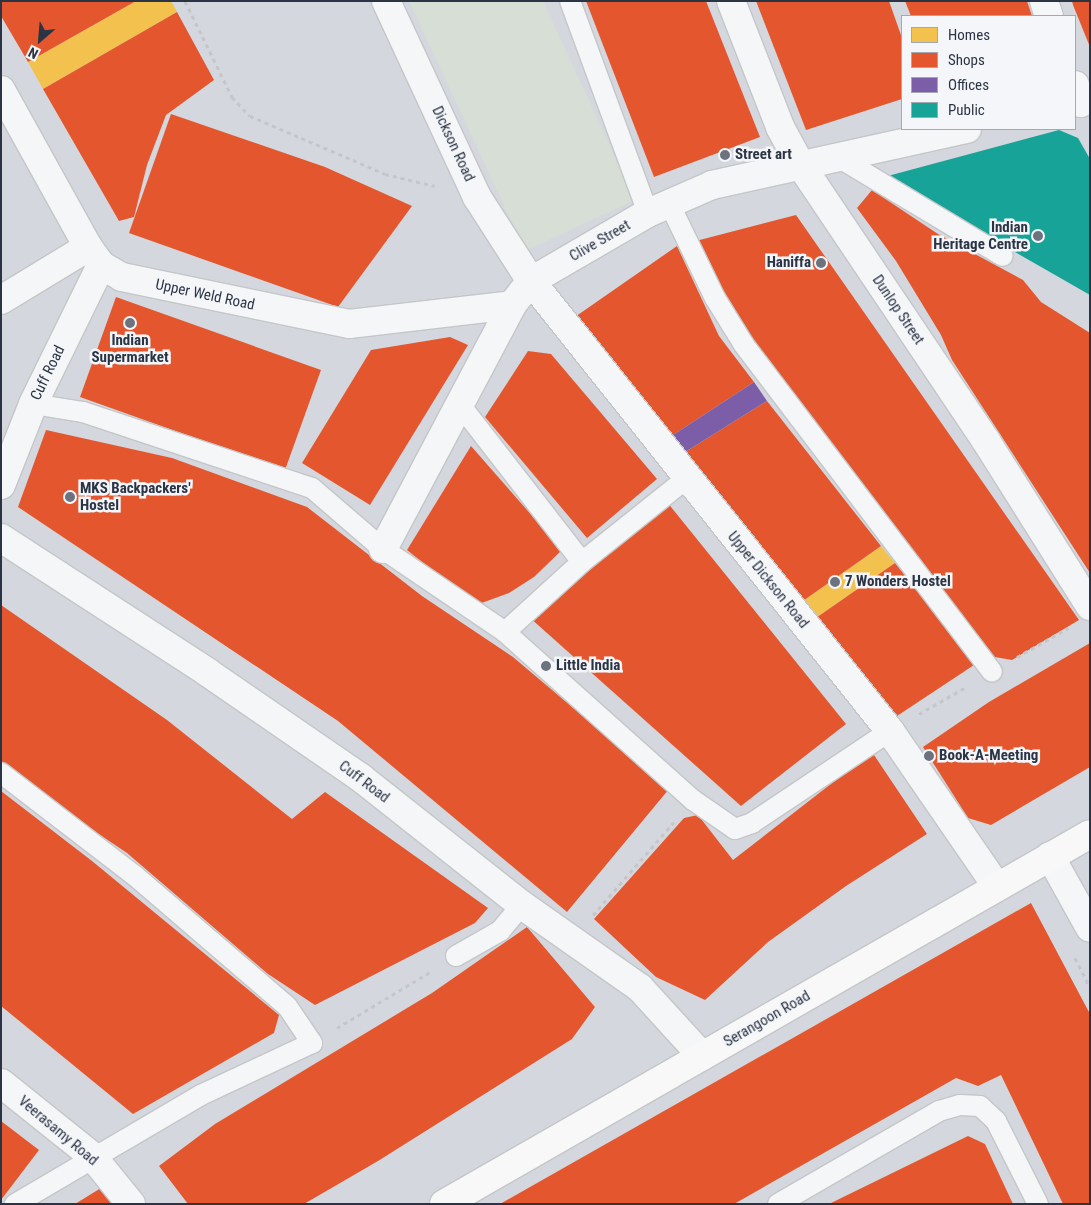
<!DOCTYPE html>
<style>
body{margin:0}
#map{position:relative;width:1091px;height:1205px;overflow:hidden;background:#e6e8ea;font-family:"Roboto Condensed",sans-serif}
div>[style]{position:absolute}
.built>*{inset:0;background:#d4d7dd}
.green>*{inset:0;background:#d6ded6}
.homes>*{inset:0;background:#f2c14e}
.shops>*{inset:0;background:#e4572e}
.offices>*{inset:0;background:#7b5ea7}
.public>*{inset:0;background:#17a398}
.path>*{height:3px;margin-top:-1.5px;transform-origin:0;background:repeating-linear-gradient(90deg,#c5c6ca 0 4px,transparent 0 8px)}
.roads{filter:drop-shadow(1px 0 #c4c6c8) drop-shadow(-1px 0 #c4c6c8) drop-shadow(0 1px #c4c6c8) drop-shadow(0 -1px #c4c6c8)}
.service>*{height:20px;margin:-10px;padding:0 10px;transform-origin:10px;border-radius:10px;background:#f5f6f7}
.minor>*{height:28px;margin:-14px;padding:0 14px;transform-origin:14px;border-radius:14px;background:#f5f6f7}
.primary>*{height:28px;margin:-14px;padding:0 14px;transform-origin:14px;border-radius:14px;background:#f8f8f8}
.dots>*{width:14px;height:14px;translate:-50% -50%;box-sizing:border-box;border:2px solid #f4f6f9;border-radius:50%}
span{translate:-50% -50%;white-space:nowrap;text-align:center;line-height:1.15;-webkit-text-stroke:5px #f4f6f9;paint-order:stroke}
.street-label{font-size:15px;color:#2b3445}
.poi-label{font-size:15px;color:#2b3445;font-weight:700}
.left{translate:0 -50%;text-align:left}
.right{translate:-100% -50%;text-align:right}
.frame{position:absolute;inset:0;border:2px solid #2b3445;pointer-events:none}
.legend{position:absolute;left:901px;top:15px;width:175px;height:115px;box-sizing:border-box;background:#f4f6f9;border:1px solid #a4a8b1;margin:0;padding:6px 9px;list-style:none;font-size:15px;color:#2b3445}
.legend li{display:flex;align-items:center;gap:10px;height:25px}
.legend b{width:25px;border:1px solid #a4a8b1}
.north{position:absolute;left:15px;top:15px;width:50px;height:50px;-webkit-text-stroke:4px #f4f6f9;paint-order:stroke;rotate:207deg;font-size:14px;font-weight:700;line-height:20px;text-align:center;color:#2b3445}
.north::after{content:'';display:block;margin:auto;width:18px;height:22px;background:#2b3445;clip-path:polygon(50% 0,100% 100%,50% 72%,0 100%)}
</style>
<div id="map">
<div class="built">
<i style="clip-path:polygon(evenodd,1px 1px,1090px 1px,1090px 1204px,1px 1204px,1px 1px,902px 16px,1075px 16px,1075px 129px,902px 129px,902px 16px)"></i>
</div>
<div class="green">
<i style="clip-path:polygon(409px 1px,543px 1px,635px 200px,525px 251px)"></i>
</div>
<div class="homes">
<i style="clip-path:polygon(136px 1px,171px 1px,177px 12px,43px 89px,28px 62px)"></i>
<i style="clip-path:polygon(881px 546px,895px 563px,813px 620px,800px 603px)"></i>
</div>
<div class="shops">
<i style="clip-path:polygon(1px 1px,136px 1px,28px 62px,1px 16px)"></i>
<i style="clip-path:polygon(586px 1px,706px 1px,760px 137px,654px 177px)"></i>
<i style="clip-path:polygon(756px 1px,889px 1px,902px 38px,902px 99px,806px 130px)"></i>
<i style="clip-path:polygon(905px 1px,1027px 1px,1032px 16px,911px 16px)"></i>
<i style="clip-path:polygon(1072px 1px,1090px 1px,1090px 47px,1073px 5px)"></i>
<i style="clip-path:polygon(177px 12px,214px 80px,166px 115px,147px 165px,134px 217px,119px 221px,43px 89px)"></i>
<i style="clip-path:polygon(171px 114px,325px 167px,412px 206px,338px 307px,129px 233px)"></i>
<i style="clip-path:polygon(872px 190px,938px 234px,1023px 280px,1041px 302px,1090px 333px,1090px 573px,952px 360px,941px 335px,896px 261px,857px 208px)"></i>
<i style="clip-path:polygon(796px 215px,1079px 620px,1012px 660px,989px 656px,771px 367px,692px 242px)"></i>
<i style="clip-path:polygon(677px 246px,719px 336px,754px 382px,670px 437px,572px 319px)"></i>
<i style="clip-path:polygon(116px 297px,321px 370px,285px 470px,80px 397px)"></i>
<i style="clip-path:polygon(450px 337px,468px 345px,370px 505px,302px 463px,371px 350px)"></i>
<i style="clip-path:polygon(528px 351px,551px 354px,657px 479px,587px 538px,485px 417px)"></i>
<i style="clip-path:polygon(767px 401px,881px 546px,800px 603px,682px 454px)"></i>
<i style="clip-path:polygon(46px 430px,172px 458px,307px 507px,422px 596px,513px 657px,669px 789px,567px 912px,338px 721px,18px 507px)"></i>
<i style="clip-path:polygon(471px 446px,562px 550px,534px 577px,509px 593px,476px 605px,407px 550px)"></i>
<i style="clip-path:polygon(667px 502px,846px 724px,741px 806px,529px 617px)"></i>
<i style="clip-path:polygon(895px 563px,977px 663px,894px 718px,813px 620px)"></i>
<i style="clip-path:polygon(1px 605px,167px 720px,292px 819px,325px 792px,488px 908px,475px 923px,315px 1005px,268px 974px,127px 853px,48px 800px,1px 762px)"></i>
<i style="clip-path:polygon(1090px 643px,1090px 767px,991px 825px,968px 818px,923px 747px,989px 702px)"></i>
<i style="clip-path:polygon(872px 752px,927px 834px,846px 886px,768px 942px,705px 1000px,656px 977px,594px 919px,684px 818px,698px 815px,733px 860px)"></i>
<i style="clip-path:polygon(1px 791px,92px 861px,279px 1015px,274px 1033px,133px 1114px,1px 1006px)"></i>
<i style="clip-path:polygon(1031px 903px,1090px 1014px,1090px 1204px,1063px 1204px,1001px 1075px,978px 1086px,956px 1078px,734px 1204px,500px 1204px)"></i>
<i style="clip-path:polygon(527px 927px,595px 1007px,572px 1039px,378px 1161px,304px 1204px,188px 1204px,159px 1166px,215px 1124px,432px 993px)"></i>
<i style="clip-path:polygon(1px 1121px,39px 1150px,1px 1200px)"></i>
<i style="clip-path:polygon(968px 1136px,985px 1144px,1013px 1204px,829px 1204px)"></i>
<i style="clip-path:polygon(101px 1188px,112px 1204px,75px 1204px)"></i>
</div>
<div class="offices">
<i style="clip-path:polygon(754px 382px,767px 401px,682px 454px,670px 437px)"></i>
</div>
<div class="public">
<i style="clip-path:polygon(1059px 130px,1078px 138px,1090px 159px,1090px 295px,884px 177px)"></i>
</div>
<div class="path">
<i style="left:185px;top:1px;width:107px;rotate:63.9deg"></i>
<i style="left:232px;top:97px;width:26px;rotate:47deg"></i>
<i style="left:250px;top:116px;width:147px;rotate:23.2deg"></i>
<i style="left:385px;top:174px;width:51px;rotate:13.5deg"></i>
<i style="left:1017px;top:657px;width:59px;rotate:-29.6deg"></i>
<i style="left:919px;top:714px;width:54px;rotate:-29.9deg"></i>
<i style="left:593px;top:915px;width:123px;rotate:-48.9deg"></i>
<i style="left:1075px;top:958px;width:33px;rotate:63deg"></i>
<i style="left:337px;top:1028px;width:111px;rotate:-31deg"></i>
</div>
<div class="roads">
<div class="service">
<i style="left:570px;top:1px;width:226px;rotate:69.8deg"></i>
<i style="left:838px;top:157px;width:192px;rotate:31deg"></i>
<i style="left:669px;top:203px;width:106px;rotate:64.2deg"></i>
<i style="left:715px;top:298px;width:55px;rotate:58.3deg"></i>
<i style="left:744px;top:345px;width:410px;rotate:52.8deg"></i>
<i style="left:33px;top:404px;width:51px;rotate:9.1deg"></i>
<i style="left:83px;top:412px;width:241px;rotate:18.4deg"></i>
<i style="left:312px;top:488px;width:94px;rotate:40.7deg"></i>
<i style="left:383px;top:549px;width:148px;rotate:34.2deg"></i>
<i style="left:505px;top:632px;width:252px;rotate:41.8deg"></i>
<i style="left:693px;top:800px;width:51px;rotate:34.6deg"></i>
<i style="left:735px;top:829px;width:18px;rotate:-19deg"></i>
<i style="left:752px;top:823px;width:166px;rotate:-33.7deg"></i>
<i style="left:461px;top:406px;width:197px;rotate:52.2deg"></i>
<i style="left:505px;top:632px;width:104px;rotate:-42.3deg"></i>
<i style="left:582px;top:562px;width:133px;rotate:-38.6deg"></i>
<i style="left:1px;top:773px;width:168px;rotate:37.5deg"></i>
<i style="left:134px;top:875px;width:201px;rotate:40.6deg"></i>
<i style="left:287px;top:1006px;width:45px;rotate:56deg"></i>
<i style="left:312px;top:1043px;width:123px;rotate:154.9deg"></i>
<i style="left:201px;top:1095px;width:216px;rotate:149.6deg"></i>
<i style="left:456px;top:956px;width:51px;rotate:-29.6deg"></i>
<i style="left:500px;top:931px;width:34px;rotate:-50deg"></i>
<i style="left:778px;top:1204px;width:186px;rotate:-30deg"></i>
<i style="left:939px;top:1111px;width:22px;rotate:-16deg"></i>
<i style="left:960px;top:1105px;width:20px;rotate:3deg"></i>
<i style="left:980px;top:1106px;width:22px;rotate:43deg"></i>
<i style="left:996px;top:1121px;width:93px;rotate:63.2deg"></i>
</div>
<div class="minor">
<i style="left:386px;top:1px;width:216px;rotate:65.1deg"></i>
<i style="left:477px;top:197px;width:100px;rotate:57.3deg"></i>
<i style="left:531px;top:281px;width:576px;rotate:51.42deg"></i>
<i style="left:890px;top:731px;width:187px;rotate:55.5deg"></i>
<i style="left:731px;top:1px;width:135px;rotate:68.7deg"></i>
<i style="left:780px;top:127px;width:42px;rotate:61.6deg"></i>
<i style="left:800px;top:164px;width:334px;rotate:56.1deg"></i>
<i style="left:986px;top:441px;width:195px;rotate:57.8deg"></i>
<i style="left:1044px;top:1px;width:16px;rotate:72deg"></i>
<i style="left:1075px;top:85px;width:19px;rotate:72deg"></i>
<i style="left:1px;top:90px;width:179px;rotate:61deg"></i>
<i style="left:88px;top:247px;width:22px;rotate:54deg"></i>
<i style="left:101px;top:265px;width:24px;rotate:30deg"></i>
<i style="left:122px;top:277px;width:232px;rotate:11.7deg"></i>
<i style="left:349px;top:324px;width:164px;rotate:-6.6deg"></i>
<i style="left:1px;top:300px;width:102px;rotate:-31.3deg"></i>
<i style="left:1px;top:485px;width:87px;rotate:-68.4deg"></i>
<i style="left:33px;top:404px;width:155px;rotate:-63.9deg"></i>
<i style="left:1px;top:538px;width:246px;rotate:33deg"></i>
<i style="left:207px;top:672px;width:187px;rotate:34.5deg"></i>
<i style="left:361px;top:778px;width:205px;rotate:38.3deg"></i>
<i style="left:522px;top:905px;width:144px;rotate:35.1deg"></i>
<i style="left:640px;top:988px;width:92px;rotate:47.6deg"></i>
<i style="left:383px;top:549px;width:276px;rotate:-62.1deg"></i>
<i style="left:512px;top:305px;width:31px;rotate:-52deg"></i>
<i style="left:531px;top:281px;width:135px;rotate:-30.2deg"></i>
<i style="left:648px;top:213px;width:70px;rotate:-23.6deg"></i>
<i style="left:712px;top:185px;width:261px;rotate:-12.4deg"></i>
<i style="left:1050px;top:856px;width:82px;rotate:60.9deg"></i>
<i style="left:1px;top:1083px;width:117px;rotate:38.7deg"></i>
<i style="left:92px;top:1156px;width:62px;rotate:50.9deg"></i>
</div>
<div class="primary">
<i style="left:444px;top:1204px;width:744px;rotate:-29.8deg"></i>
</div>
</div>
<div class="dots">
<i style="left:725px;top:155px;background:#6c737f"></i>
<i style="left:1038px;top:236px;background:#6c737f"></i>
<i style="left:821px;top:263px;background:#6c737f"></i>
<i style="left:130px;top:323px;background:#6c737f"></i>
<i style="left:70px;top:497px;background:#6c737f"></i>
<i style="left:835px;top:582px;background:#6c737f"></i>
<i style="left:546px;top:666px;background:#6c737f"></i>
<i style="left:929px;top:756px;background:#6c737f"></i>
</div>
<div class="street-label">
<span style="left:453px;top:144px;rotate:65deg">Dickson Road</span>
<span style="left:600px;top:241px;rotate:-30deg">Clive Street</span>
<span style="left:205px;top:295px;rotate:12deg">Upper Weld Road</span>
<span style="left:898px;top:310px;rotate:56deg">Dunlop Street</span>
<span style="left:48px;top:373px;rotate:-64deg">Cuff Road</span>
<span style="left:768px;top:580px;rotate:51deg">Upper Dickson Road</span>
<span style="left:364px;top:782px;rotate:37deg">Cuff Road</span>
<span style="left:767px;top:1019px;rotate:-30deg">Serangoon Road</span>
<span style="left:58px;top:1131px;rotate:40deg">Veerasamy Road</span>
</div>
<div class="poi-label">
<span class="left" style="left:735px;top:155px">Street art</span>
<span class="right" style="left:1028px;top:236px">Indian<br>Heritage Centre</span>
<span class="right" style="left:811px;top:263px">Haniffa</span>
<span style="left:130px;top:349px">Indian<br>Supermarket</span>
<span class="left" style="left:80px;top:497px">MKS Backpackers'<br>Hostel</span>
<span class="left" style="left:845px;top:582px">7 Wonders Hostel</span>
<span class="left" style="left:556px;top:666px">Little India</span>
<span class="left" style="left:939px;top:756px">Book-A-Meeting</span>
</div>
<div class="frame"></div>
<ul class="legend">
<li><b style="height:14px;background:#f2c14e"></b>Homes</li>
<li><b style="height:14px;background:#e4572e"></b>Shops</li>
<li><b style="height:14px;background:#7b5ea7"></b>Offices</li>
<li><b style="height:14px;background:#17a398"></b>Public</li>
</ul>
<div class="north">N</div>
</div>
